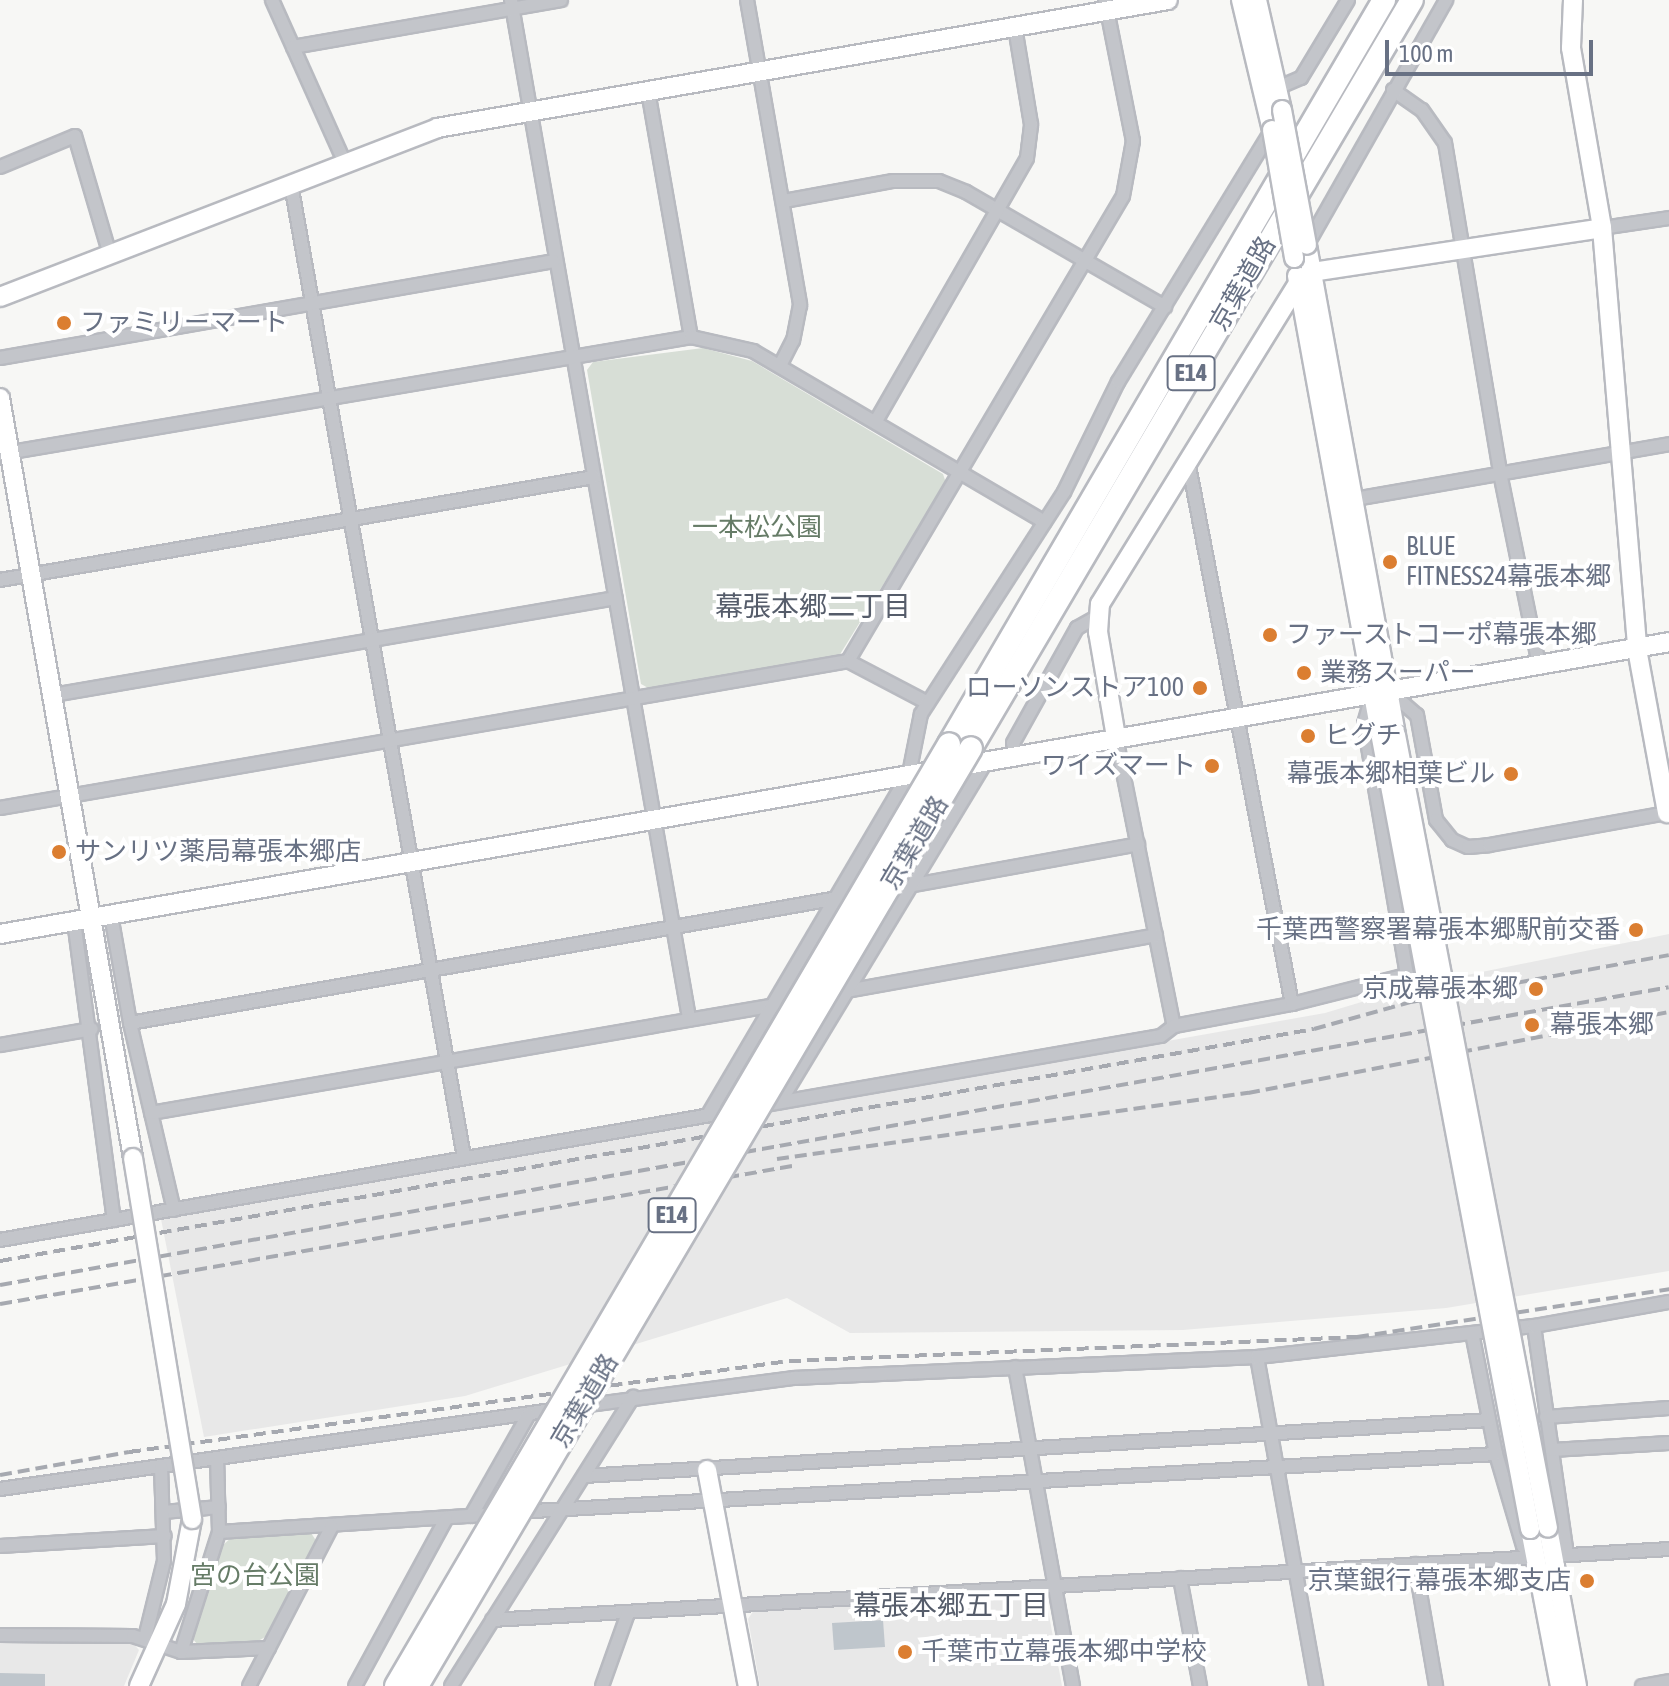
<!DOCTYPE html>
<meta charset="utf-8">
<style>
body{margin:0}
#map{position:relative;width:1669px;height:1686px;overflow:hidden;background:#f7f7f5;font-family:"Asap Condensed","Noto Sans JP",sans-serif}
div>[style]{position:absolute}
.built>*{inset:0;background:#e8e8e8}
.green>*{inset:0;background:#d7ded6}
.water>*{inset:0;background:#bfc6cc}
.roads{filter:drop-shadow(2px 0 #b8bac0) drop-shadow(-2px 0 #b8bac0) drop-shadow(0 2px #b8bac0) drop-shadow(0 -2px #b8bac0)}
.street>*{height:12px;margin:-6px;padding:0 6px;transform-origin:6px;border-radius:6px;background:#c3c5ca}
.secondary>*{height:18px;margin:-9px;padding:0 9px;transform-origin:9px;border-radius:9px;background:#fff}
.highway>*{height:22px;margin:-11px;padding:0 11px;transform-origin:11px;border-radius:11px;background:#fff}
.rail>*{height:4px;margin-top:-2px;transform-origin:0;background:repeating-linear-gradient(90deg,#a6a9b0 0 12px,transparent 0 18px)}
.bridges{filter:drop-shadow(2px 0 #b8bac0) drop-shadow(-2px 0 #b8bac0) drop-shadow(0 2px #b8bac0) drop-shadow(0 -2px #b8bac0)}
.secondary-bridge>*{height:18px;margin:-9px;padding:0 9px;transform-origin:9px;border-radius:9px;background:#fff}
.highway-bridge>*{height:22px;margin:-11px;padding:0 11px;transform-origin:11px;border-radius:11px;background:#fff}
.dots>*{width:22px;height:22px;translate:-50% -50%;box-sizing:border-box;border:4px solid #fff;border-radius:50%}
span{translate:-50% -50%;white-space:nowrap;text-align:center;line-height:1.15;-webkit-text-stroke:8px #fff;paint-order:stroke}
.shield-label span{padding:2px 6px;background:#fff;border:2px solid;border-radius:6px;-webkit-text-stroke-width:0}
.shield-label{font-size:24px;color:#687184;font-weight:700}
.street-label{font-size:26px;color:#687184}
.poi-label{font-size:26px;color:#687184}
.left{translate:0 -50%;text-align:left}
.right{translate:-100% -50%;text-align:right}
.park-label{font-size:26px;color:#667c67}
.neighbourhood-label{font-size:28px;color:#555c6a}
.scale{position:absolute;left:1385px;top:40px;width:208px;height:36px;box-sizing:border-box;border:4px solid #687184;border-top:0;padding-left:10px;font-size:24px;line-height:28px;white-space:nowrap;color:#687184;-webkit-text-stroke:6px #fff;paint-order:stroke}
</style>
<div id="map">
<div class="built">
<i style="clip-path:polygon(1669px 934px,1669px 1271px,1446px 1308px,1183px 1330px,850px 1333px,787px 1298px,465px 1396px,204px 1437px,161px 1219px,1325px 1013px,1418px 985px)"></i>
<i style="clip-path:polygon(1037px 1593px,1046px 1599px,1062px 1686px,760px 1686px,748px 1619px,754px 1610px)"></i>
<i style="clip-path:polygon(0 1641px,132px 1642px,139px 1650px,124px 1686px,0 1686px)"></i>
</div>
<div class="green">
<i style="clip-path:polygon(703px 348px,752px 361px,943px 474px,946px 483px,839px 656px,650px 689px,641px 684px,587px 370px,593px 362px)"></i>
<i style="clip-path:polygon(311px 1533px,317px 1542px,267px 1636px,258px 1641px,198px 1645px,192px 1638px,223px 1545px,232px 1537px)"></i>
</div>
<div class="water">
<i style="clip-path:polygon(883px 1620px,885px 1647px,834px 1650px,832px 1623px)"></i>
<i style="clip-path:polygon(0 1673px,45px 1674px,45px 1686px,0 1686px)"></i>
</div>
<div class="roads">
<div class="street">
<i style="left:272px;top:0;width:179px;rotate:65.9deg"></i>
<i style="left:511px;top:0;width:1033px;rotate:80.08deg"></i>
<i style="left:747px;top:0;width:310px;rotate:80.1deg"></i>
<i style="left:800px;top:305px;width:36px;rotate:101deg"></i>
<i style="left:793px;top:340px;width:28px;rotate:117deg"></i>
<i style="left:293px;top:47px;width:272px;rotate:-9.9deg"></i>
<i style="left:1277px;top:88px;width:26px;rotate:-23deg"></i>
<i style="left:1301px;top:78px;width:91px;rotate:-58.9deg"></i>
<i style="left:1393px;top:90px;width:35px;rotate:35deg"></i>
<i style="left:1422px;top:110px;width:40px;rotate:55.1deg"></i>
<i style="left:1445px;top:143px;width:335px;rotate:80.5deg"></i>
<i style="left:1500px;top:473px;width:196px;rotate:78.5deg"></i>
<i style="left:648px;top:91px;width:250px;rotate:80.1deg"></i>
<i style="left:0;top:167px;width:81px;rotate:-22.5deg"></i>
<i style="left:75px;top:136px;width:124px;rotate:73.6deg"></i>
<i style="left:291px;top:184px;width:988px;rotate:79.92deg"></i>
<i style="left:784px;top:201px;width:111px;rotate:-10.4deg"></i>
<i style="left:893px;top:181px;width:46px"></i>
<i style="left:939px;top:181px;width:29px;rotate:22deg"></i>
<i style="left:966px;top:192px;width:230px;rotate:30deg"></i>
<i style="left:1602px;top:228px;width:68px;rotate:-8.5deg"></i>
<i style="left:1307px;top:245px;width:282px;rotate:-60.4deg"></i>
<i style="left:0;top:358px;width:562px;rotate:-9.93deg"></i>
<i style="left:876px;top:421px;width:303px;rotate:-60.1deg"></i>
<i style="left:1027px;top:158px;width:34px;rotate:-83deg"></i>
<i style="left:1031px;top:124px;width:98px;rotate:-99.4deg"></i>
<i style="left:0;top:454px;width:701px;rotate:-9.61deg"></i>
<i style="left:691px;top:337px;width:64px;rotate:12.7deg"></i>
<i style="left:753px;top:351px;width:338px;rotate:30.4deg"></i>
<i style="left:1188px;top:461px;width:553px;rotate:79.16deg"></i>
<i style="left:1355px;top:499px;width:319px;rotate:-9.9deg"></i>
<i style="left:0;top:580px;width:603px;rotate:-9.84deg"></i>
<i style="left:848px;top:661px;width:540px;rotate:-59.4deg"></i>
<i style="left:1123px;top:196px;width:56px;rotate:-79.7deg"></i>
<i style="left:1133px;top:141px;width:144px;rotate:-101.2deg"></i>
<i style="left:1389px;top:691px;width:37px;rotate:41deg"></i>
<i style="left:1417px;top:715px;width:107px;rotate:79.7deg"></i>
<i style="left:1436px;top:820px;width:26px;rotate:51deg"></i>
<i style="left:1452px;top:840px;width:17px;rotate:24deg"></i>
<i style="left:1468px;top:847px;width:21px;rotate:-5deg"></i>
<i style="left:1489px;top:845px;width:181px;rotate:-10.2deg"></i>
<i style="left:53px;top:695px;width:571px;rotate:-9.78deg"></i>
<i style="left:1116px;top:737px;width:295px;rotate:78.7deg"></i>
<i style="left:1015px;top:753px;width:10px;rotate:-101deg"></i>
<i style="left:1013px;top:743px;width:132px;rotate:-60.9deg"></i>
<i style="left:1077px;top:628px;width:23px;rotate:-29deg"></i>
<i style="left:0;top:808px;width:861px;rotate:-9.83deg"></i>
<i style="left:848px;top:661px;width:90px;rotate:27.7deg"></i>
<i style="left:908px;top:886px;width:234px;rotate:-10.3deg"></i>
<i style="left:111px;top:915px;width:110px;rotate:80deg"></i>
<i style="left:130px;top:1023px;width:192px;rotate:76.8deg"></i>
<i style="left:74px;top:921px;width:302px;rotate:82.4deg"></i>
<i style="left:846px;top:991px;width:315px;rotate:-10.2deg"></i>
<i style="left:130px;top:1023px;width:719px;rotate:-10.01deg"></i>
<i style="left:0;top:1045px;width:93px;rotate:-9.9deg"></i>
<i style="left:780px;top:1102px;width:400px;rotate:-58.8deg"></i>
<i style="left:759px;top:1106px;width:408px;rotate:-9.9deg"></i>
<i style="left:1161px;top:1036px;width:16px;rotate:-38deg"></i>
<i style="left:1174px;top:1026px;width:120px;rotate:-10.6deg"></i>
<i style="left:1292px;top:1004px;width:119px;rotate:-14.2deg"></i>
<i style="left:1407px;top:975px;width:255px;rotate:-99.7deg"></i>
<i style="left:1364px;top:724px;width:25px;rotate:-74deg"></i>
<i style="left:151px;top:1113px;width:633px;rotate:-9.82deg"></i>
<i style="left:708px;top:1115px;width:396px;rotate:-59.5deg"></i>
<i style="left:909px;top:774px;width:61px;rotate:-78.7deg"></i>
<i style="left:921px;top:714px;width:264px;rotate:-57.2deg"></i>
<i style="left:1064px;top:492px;width:123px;rotate:-63.9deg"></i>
<i style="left:1118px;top:382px;width:295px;rotate:-58.6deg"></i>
<i style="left:0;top:1240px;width:744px;rotate:-9.98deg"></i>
<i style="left:1534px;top:1326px;width:224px;rotate:81.8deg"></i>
<i style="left:1566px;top:1548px;width:17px;rotate:135deg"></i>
<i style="left:1472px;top:1333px;width:123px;rotate:78.8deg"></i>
<i style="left:1496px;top:1454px;width:96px;rotate:73.6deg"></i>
<i style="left:1523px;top:1546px;width:18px;rotate:47deg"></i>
<i style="left:1257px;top:1357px;width:334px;rotate:79.8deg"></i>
<i style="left:1015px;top:1367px;width:324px;rotate:79.7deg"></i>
<i style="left:581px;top:1406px;width:215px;rotate:-7.5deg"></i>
<i style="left:794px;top:1378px;width:463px;rotate:-2.6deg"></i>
<i style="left:1257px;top:1357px;width:279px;rotate:-6.4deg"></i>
<i style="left:1534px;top:1326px;width:137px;rotate:-10.1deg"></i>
<i style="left:1546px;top:1417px;width:123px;rotate:-4.2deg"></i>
<i style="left:1552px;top:1450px;width:117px;rotate:-3.4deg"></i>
<i style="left:584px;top:1476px;width:906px;rotate:-3.54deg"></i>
<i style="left:0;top:1489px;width:565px;rotate:-8.14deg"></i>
<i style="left:164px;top:1512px;width:55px;rotate:-5.2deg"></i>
<i style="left:517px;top:1512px;width:981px;rotate:-3.39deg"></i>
<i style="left:471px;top:1516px;width:117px;rotate:-60.4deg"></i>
<i style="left:219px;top:1532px;width:280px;rotate:-3.7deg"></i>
<i style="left:0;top:1546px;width:165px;rotate:-3.5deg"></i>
<i style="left:1415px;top:1564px;width:124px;rotate:80.2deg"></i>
<i style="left:1180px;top:1578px;width:110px;rotate:79.5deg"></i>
<i style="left:492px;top:1620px;width:1179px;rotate:-3.45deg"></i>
<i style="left:0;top:1635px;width:133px;rotate:0.4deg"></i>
<i style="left:133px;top:1636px;width:51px;rotate:18.4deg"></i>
<i style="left:181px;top:1652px;width:88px;rotate:-2.6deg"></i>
<i style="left:145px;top:1638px;width:79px;rotate:-76.1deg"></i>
<i style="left:164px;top:1561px;width:94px;rotate:-91.8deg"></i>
<i style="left:181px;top:1652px;width:126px;rotate:-72.4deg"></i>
<i style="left:219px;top:1532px;width:74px;rotate:-91.5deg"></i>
<i style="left:249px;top:1686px;width:180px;rotate:-62.6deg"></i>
<i style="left:355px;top:1686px;width:190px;rotate:-61.4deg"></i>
<i style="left:451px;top:1686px;width:342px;rotate:-57.8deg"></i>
<i style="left:602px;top:1686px;width:77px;rotate:-70.4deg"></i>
<i style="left:1642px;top:1686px;width:27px;rotate:-10deg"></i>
</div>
<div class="secondary">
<i style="left:1241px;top:0;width:134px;rotate:76.6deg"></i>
<i style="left:1257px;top:0;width:113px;rotate:77.2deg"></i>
<i style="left:1573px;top:0;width:48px;rotate:92.4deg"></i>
<i style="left:1571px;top:48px;width:183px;rotate:80.2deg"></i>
<i style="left:1602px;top:228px;width:422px;rotate:85.2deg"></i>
<i style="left:1637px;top:649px;width:167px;rotate:79.6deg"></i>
<i style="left:1307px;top:245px;width:498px;rotate:79.7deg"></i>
<i style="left:1297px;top:276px;width:470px;rotate:79.7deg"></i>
<i style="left:0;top:297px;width:469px;rotate:-21.1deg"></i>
<i style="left:437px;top:128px;width:742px;rotate:-9.93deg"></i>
<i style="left:0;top:398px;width:772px;rotate:80.07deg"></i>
<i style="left:1116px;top:737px;width:107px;rotate:-99.7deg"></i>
<i style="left:1098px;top:632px;width:28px;rotate:-86deg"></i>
<i style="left:1100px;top:604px;width:379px;rotate:-58.3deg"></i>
<i style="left:1299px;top:282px;width:16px;rotate:-38deg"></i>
<i style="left:1312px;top:272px;width:293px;rotate:-8.6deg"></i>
<i style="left:0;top:934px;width:1694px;rotate:-9.92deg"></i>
<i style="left:707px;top:1470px;width:220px;rotate:79.3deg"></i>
<i style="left:1548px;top:1528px;width:161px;rotate:79.6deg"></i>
<i style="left:1530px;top:1529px;width:160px;rotate:79.2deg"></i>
<i style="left:139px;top:1686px;width:90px;rotate:-65.7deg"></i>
<i style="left:176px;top:1604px;width:86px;rotate:-79.3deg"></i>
</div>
<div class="highway">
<i style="left:949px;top:744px;width:862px;rotate:-59.69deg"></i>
<i style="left:971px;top:748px;width:868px;rotate:-59.48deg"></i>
</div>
</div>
<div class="rail">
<i style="left:777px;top:1159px;width:476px;rotate:-8deg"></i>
<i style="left:1248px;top:1093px;width:429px;rotate:-10.9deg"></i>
<i style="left:0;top:1261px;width:1334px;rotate:-10.01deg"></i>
<i style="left:1314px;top:1029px;width:101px;rotate:-15.6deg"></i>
<i style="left:1411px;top:1002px;width:262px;rotate:-10.3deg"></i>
<i style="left:0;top:1285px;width:1695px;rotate:-10.12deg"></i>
<i style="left:0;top:1304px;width:804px;rotate:-9.88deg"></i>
<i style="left:0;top:1475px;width:131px;rotate:-10.1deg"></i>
<i style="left:129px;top:1452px;width:666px;rotate:-7.85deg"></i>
<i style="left:789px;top:1361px;width:569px;rotate:-2.42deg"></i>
<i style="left:1357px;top:1337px;width:316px;rotate:-8.7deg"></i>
</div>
<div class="bridges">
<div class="secondary-bridge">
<i style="left:1282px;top:110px;width:137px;rotate:79.5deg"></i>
<i style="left:1272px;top:130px;width:130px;rotate:80.2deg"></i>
<i style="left:1396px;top:735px;width:807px;rotate:79.15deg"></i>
<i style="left:1381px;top:738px;width:805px;rotate:79.33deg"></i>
<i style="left:133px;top:1158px;width:366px;rotate:80.7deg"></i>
</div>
<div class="highway-bridge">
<i style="left:396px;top:1686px;width:1092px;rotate:-59.58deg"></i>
<i style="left:417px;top:1686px;width:1089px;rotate:-59.43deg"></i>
</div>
</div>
<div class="dots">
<i style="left:64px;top:323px;background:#db7e31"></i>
<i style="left:1390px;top:562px;background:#db7e31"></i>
<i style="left:1270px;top:635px;background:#db7e31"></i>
<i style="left:1304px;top:673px;background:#db7e31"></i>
<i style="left:1200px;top:688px;background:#db7e31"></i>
<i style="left:1308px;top:736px;background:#db7e31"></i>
<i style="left:1212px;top:766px;background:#db7e31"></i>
<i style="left:1511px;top:774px;background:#db7e31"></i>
<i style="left:59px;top:852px;background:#db7e31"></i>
<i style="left:1636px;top:930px;background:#db7e31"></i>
<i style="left:1536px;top:989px;background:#db7e31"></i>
<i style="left:1532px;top:1025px;background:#db7e31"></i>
<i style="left:1587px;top:1581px;background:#db7e31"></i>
<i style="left:905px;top:1652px;background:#db7e31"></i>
</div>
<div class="shield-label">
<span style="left:1191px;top:373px">E14</span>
<span style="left:672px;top:1215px">E14</span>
</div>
<div class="street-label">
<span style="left:1243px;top:284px;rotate:-60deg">京葉道路</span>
<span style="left:915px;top:843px;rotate:-59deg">京葉道路</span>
<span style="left:585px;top:1401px;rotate:-59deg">京葉道路</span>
</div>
<div class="poi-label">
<span class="left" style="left:80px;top:323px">ファミリーマート</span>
<span class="left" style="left:1406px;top:562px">BLUE<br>FITNESS24幕張本郷</span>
<span class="left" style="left:1286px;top:635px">ファーストコーポ幕張本郷</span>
<span class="left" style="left:1320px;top:673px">業務スーパー</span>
<span class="right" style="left:1184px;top:688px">ローソンストア100</span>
<span class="left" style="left:1324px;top:736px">ヒグチ</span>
<span class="right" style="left:1196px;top:766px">ワイズマート</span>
<span class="right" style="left:1495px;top:774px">幕張本郷相葉ビル</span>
<span class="left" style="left:75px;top:852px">サンリツ薬局幕張本郷店</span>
<span class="right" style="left:1620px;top:930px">千葉西警察署幕張本郷駅前交番</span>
<span class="right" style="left:1518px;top:989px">京成幕張本郷</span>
<span class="left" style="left:1550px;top:1025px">幕張本郷</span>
<span class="right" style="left:1571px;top:1581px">京葉銀行 幕張本郷支店</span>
<span class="left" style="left:921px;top:1652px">千葉市立幕張本郷中学校</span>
</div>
<div class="park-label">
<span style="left:757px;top:528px">一本松公園</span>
<span style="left:255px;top:1576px">宮の台公園</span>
</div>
<div class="neighbourhood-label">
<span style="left:813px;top:606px">幕張本郷二丁目</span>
<span style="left:951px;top:1605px">幕張本郷五丁目</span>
</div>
<div class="scale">100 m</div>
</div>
